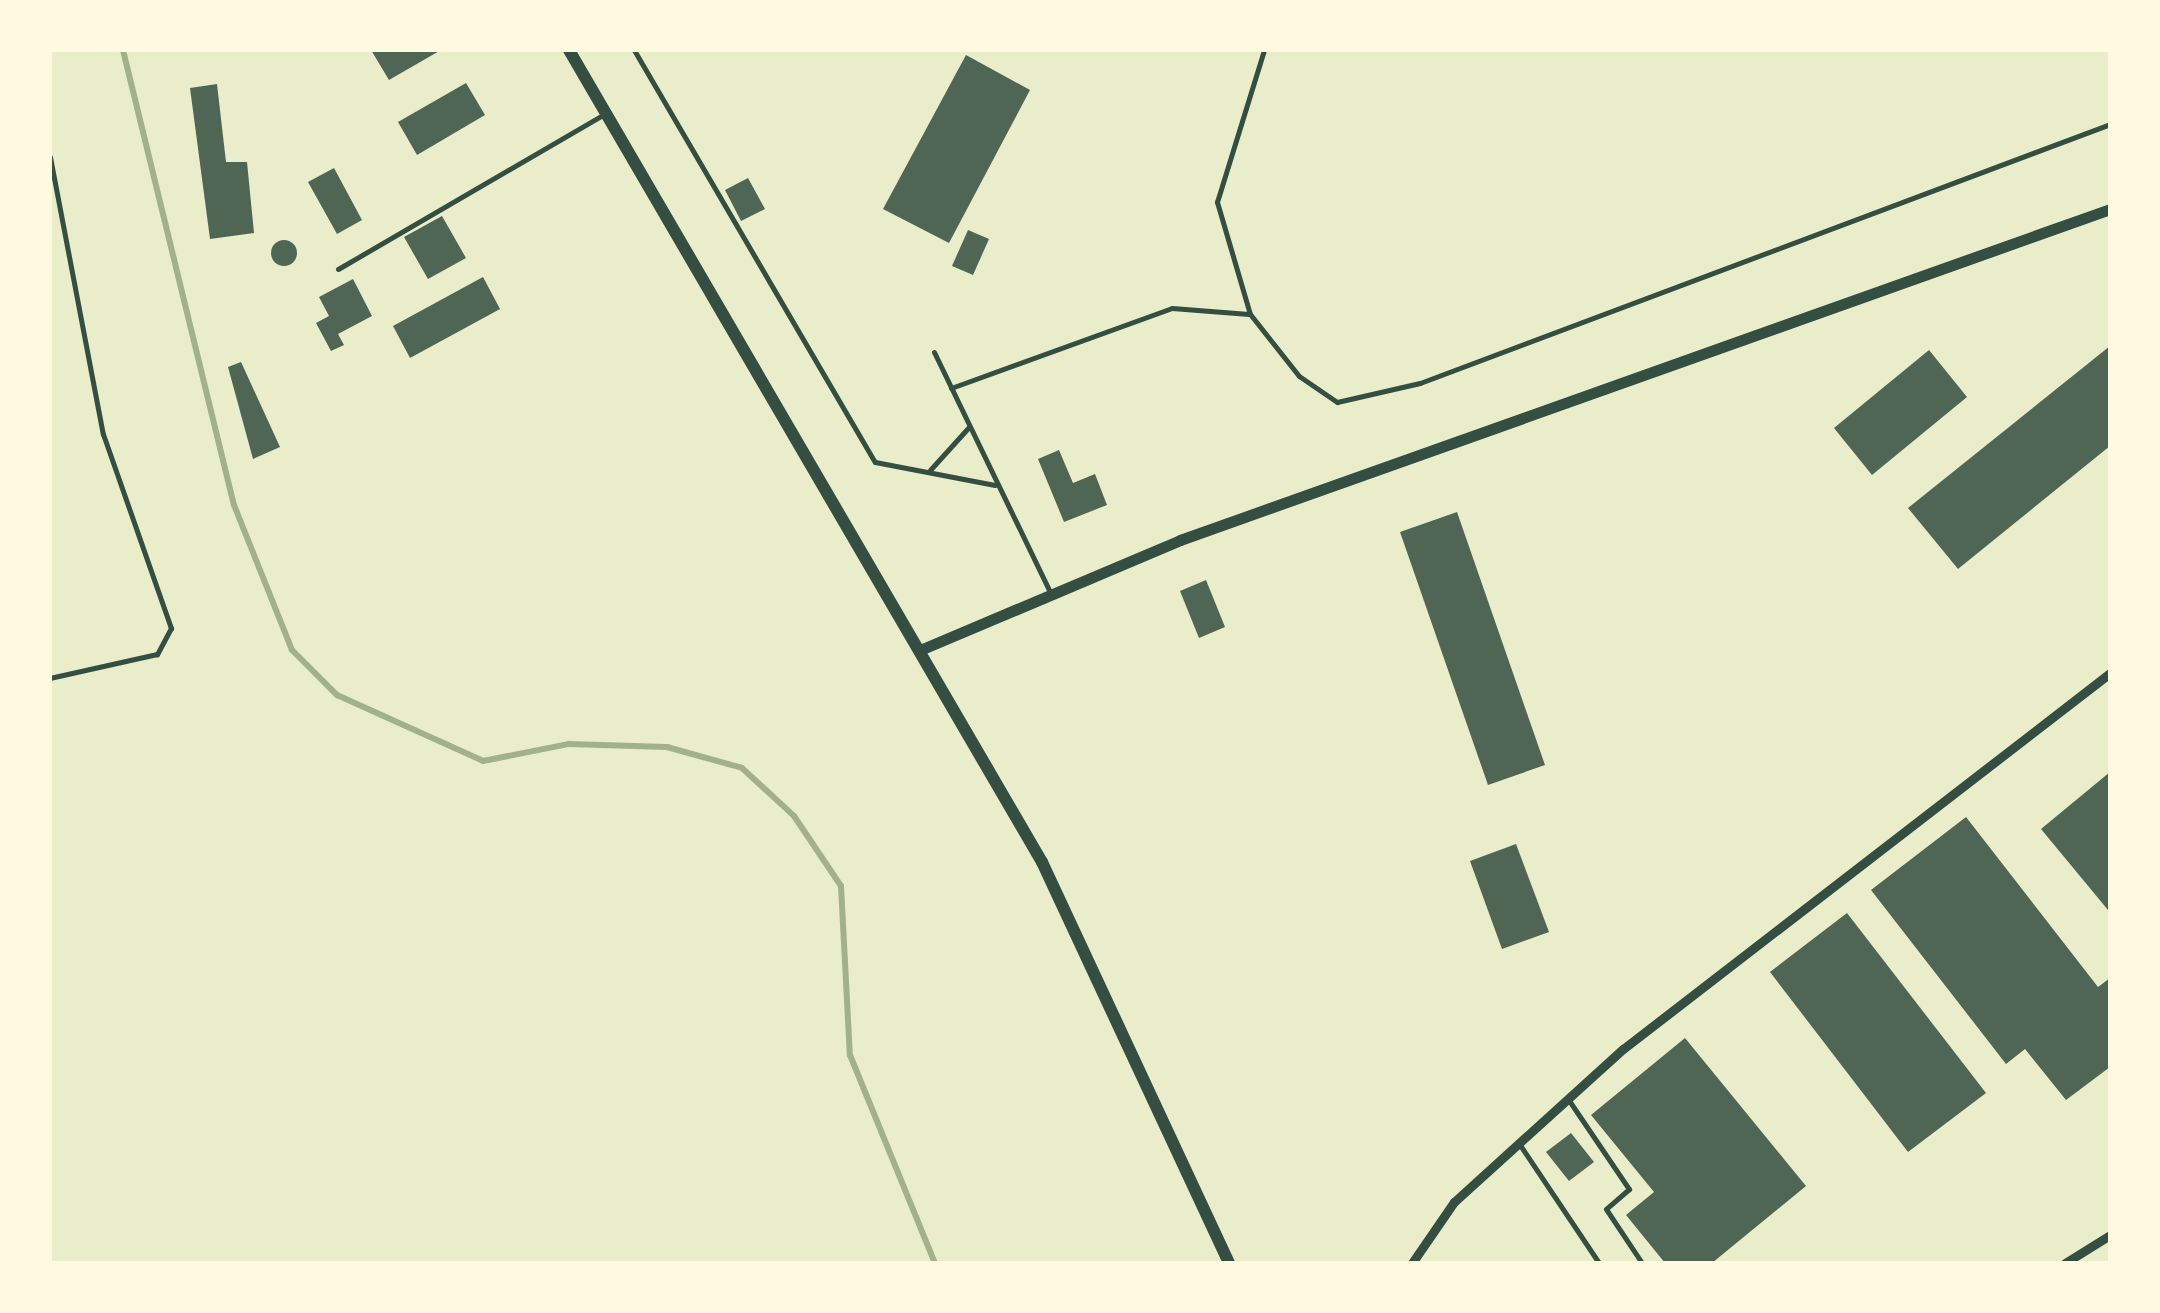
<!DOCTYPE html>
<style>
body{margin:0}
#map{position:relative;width:2160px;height:1313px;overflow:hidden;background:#e9edc9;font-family:Montserrat,sans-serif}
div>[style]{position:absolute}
.stream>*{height:6px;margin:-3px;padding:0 3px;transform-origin:3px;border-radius:3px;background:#a3b18a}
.building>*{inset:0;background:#4f6655}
.round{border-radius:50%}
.service>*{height:5px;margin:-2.5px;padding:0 2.5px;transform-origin:2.5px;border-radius:2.5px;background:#344e41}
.minor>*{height:9px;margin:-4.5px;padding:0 4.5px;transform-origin:4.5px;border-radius:4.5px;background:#344e41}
.tertiary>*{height:11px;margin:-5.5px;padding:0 5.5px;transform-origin:5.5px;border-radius:5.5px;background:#344e41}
.secondary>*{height:12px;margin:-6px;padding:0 6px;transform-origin:6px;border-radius:6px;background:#344e41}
span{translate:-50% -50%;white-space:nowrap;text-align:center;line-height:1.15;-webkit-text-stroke:9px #fefae0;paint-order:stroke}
.frame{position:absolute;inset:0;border:52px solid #fefae0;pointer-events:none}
</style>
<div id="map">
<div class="stream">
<i style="left:123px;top:50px;width:468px;rotate:76.3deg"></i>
<i style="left:234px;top:505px;width:156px;rotate:68.2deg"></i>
<i style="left:292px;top:650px;width:64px;rotate:45deg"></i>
<i style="left:337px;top:695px;width:160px;rotate:24.3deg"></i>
<i style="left:483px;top:761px;width:88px;rotate:-11.2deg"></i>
<i style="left:569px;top:744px;width:98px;rotate:1.8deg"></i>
<i style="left:667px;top:747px;width:78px;rotate:15.6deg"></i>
<i style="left:742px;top:768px;width:71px;rotate:42.7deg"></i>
<i style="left:794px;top:816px;width:84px;rotate:56.1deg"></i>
<i style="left:841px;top:886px;width:169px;rotate:87deg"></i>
<i style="left:850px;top:1055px;width:225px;rotate:67.8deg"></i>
</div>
<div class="building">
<i style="clip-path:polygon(371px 50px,441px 50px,389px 80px)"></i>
<i style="clip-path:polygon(966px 55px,1030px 90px,949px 243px,883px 209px)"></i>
<i style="clip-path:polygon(466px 83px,485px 115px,417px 155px,398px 122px)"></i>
<i style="clip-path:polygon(217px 84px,226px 162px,247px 162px,254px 233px,210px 239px,190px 88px)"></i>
<i style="clip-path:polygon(334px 168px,362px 220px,337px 234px,308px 182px)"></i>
<i style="clip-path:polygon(748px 178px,765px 209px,741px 221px,725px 190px)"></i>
<i style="clip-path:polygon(442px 216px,466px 258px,428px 279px,404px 237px)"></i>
<i style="clip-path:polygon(968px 230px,989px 239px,973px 275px,952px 266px)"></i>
<i class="round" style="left:271px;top:240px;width:26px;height:26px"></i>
<i style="clip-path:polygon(483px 277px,500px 309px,410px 358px,393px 326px)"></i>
<i style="clip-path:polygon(353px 279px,372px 316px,338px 334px,344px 345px,331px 351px,316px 323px,329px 316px,319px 297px)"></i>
<i style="clip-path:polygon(2110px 346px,2110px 446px,1958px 569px,1908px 508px)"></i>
<i style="clip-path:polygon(1929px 350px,1967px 397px,1872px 475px,1834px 428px)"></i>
<i style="clip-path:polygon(241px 362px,280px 447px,253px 459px,228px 367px)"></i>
<i style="clip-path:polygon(1059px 450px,1073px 483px,1095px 474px,1107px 505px,1064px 522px,1038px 459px)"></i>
<i style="clip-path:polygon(1457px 512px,1545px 765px,1488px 785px,1400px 532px)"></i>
<i style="clip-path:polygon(1206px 580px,1225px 627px,1199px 638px,1180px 591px)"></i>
<i style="clip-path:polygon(2110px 772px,2110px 908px,2108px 910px,2041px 829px)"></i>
<i style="clip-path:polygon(1966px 817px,2098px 987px,2110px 978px,2110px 1067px,2066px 1100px,2025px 1049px,2006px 1064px,1871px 890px)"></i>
<i style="clip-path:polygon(1516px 844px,1549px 932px,1502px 949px,1470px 861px)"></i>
<i style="clip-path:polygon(1847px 913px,1986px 1093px,1908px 1152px,1770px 972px)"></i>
<i style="clip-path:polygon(1685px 1038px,1806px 1186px,1712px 1263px,1665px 1263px,1626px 1215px,1654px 1192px,1591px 1115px)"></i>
<i style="clip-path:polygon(1571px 1133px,1594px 1162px,1569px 1181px,1546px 1152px)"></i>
</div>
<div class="service">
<i style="left:634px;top:50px;width:477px;rotate:59.7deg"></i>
<i style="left:875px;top:462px;width:122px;rotate:10.9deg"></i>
<i style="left:1264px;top:50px;width:159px;rotate:107.2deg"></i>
<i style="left:1217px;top:202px;width:117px;rotate:73.6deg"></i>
<i style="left:1250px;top:314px;width:79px;rotate:51.7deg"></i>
<i style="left:1299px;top:376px;width:46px;rotate:34.4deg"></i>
<i style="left:1337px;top:402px;width:85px;rotate:-12.9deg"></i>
<i style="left:1420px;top:383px;width:737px;rotate:-20.57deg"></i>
<i style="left:50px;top:157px;width:282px;rotate:79.2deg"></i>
<i style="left:103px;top:434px;width:206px;rotate:70.7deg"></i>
<i style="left:171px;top:628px;width:30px;rotate:118deg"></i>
<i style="left:157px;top:654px;width:110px;rotate:167.4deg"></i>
<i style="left:338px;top:269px;width:306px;rotate:-30.2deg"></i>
<i style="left:934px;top:352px;width:267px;rotate:64.2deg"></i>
<i style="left:951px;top:388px;width:235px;rotate:-19.9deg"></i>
<i style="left:1172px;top:308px;width:77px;rotate:4.5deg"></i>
<i style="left:930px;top:470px;width:57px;rotate:-47.9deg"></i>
<i style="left:1568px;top:1099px;width:109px;rotate:55.9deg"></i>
<i style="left:1629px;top:1189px;width:30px;rotate:139deg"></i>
<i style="left:1606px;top:1209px;width:65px;rotate:56.3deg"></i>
<i style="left:1520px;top:1145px;width:142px;rotate:56.2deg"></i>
</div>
<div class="minor">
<i style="left:1412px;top:1263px;width:74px;rotate:-55.5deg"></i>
<i style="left:1454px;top:1202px;width:228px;rotate:-42.2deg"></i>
<i style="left:1623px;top:1049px;width:615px;rotate:-37.67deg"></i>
<i style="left:2065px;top:1263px;width:53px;rotate:-31.9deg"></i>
</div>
<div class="tertiary">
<i style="left:920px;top:650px;width:282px;rotate:-22.9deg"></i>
<i style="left:1180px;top:540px;width:987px;rotate:-19.59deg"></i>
</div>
<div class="secondary">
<i style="left:569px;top:50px;width:940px;rotate:59.78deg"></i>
<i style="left:1042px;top:862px;width:442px;rotate:65deg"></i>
</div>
<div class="frame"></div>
</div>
